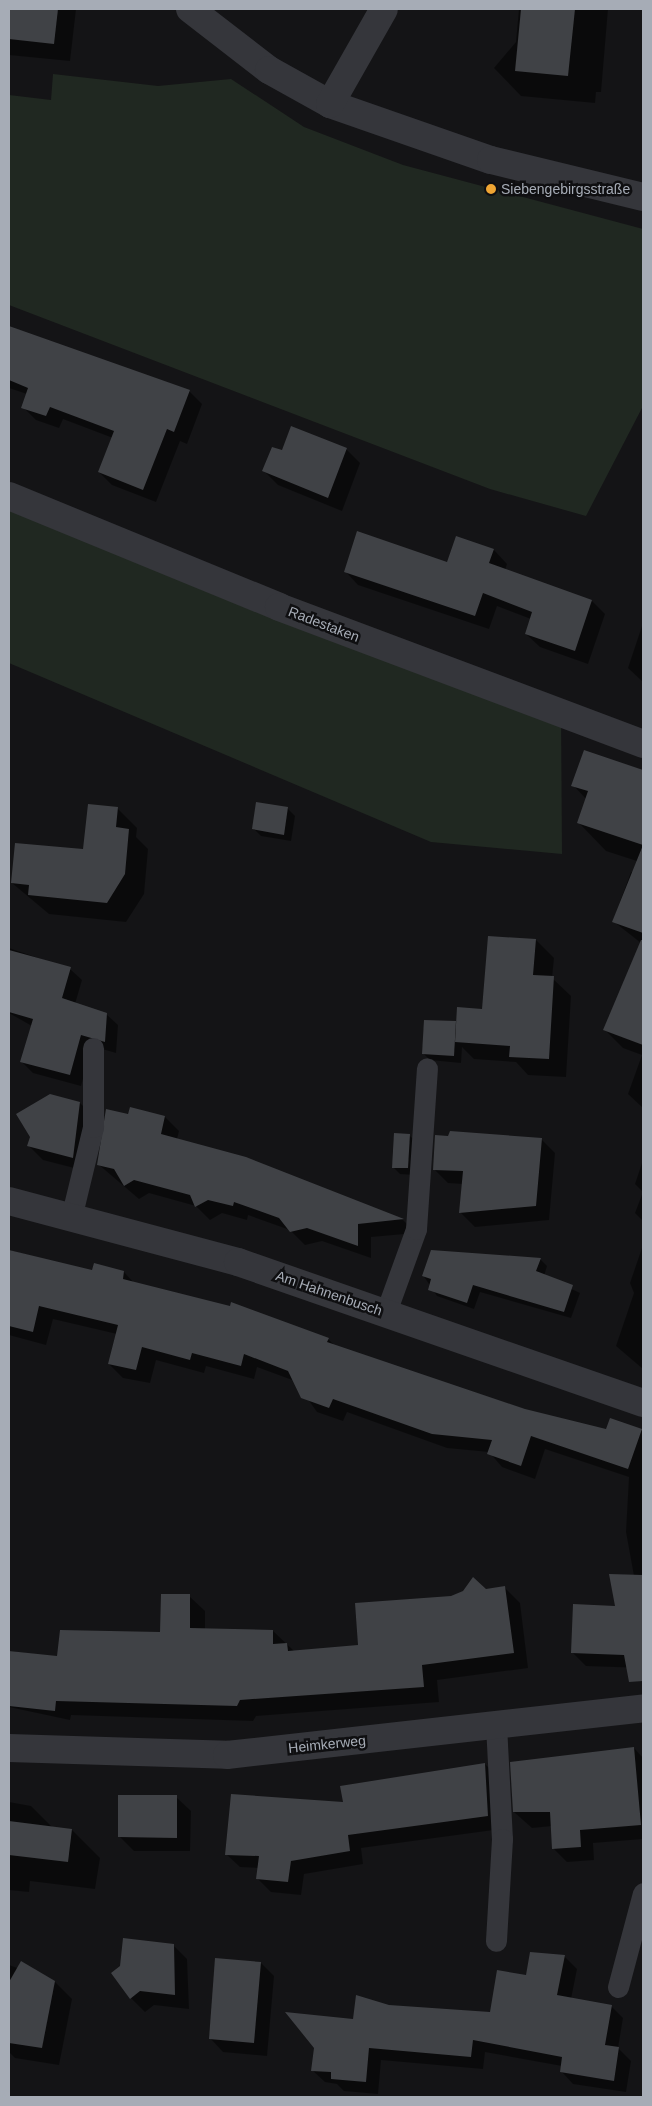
<!DOCTYPE html>
<meta charset="utf-8">
<style>
body{margin:0}
#map{position:relative;width:652px;height:2106px;overflow:hidden;background:#141416;font-family:Helvetica,sans-serif}
div>[style]{position:absolute}
.green>*{inset:0;background:#202821}
.shadow>*{inset:0;background:#0007}
.building>*{inset:0;background:#404246}
.lane>*{height:21px;margin:-10.5px;padding:0 10.5px;transform-origin:10.5px;border-radius:10.5px;background:#35363b}
.street>*{height:28px;margin:-14px;padding:0 14px;transform-origin:14px;border-radius:14px;background:#35363b}
.dots>*{width:14px;height:14px;translate:-50% -50%;box-sizing:border-box;border:2px solid #0f0f11;border-radius:50%}
span{translate:-50% -50%;white-space:nowrap;text-align:center;line-height:1.15;-webkit-text-stroke:5px #0f0f11;paint-order:stroke}
.poi-label{font-size:14px;color:#a6acb6}
.left{translate:0 -50%;text-align:left}
.street-label{font-size:14px;color:#a6acb6}
.frame{position:absolute;inset:0;border:10px solid #a6acb6;pointer-events:none}
</style>
<div id="map">
<div class="green">
<i style="clip-path:polygon(53px 74px,158px 86px,231px 79px,304px 127px,403px 165px,643px 229px,643px 406px,586px 516px,490px 489px,9px 305px,9px 95px,51px 100px)"></i>
<i style="clip-path:polygon(9px 496px,561px 714px,562px 854px,431px 842px,9px 663px)"></i>
</div>
<div class="shadow">
<i style="clip-path:polygon(9px 9px,76px 9px,70px 61px,9px 55px)"></i>
<i style="clip-path:polygon(519px 9px,608px 9px,601px 92px,596px 92px,595px 103px,521px 96px,494px 68px,516px 42px)"></i>
<i style="clip-path:polygon(9px 327px,189px 391px,202px 404px,187px 444px,180px 441px,156px 502px,112px 485px,99px 472px,113px 438px,63px 419px,59px 428px,36px 420px,23px 407px,27px 394px,9px 388px)"></i>
<i style="clip-path:polygon(346px 449px,360px 463px,342px 511px,278px 485px,264px 471px,283px 452px)"></i>
<i style="clip-path:polygon(457px 538px,494px 550px,507px 564px,505px 570px,592px 601px,605px 614px,588px 664px,540px 647px,526px 634px,531px 619px,497px 606px,489px 629px,358px 585px,345px 571px,447px 564px)"></i>
<i style="clip-path:polygon(643px 623px,643px 682px,628px 668px)"></i>
<i style="clip-path:polygon(584px 751px,643px 772px,643px 863px,606px 851px,579px 823px,587px 800px,573px 785px)"></i>
<i style="clip-path:polygon(117px 808px,137px 828px,136px 837px,148px 849px,144px 894px,126px 922px,49px 914px,12px 883px,84px 851px)"></i>
<i style="clip-path:polygon(287px 808px,295px 816px,291px 841px,261px 836px,254px 829px)"></i>
<i style="clip-path:polygon(631px 872px,643px 876px,643px 1108px,628px 1094px,642px 1055px,623px 1048px,605px 1030px,641px 943px,613px 921px)"></i>
<i style="clip-path:polygon(489px 937px,536px 940px,554px 958px,552px 978px,571px 996px,566px 1077px,528px 1075px,516px 1062px,474px 1059px,462px 1047px,461px 1063px,430px 1060px,423px 1053px,455px 1022px,484px 1011px)"></i>
<i style="clip-path:polygon(9px 948px,70px 969px,82px 980px,75px 1004px,106px 1014px,118px 1025px,116px 1053px,92px 1046px,81px 1086px,33px 1073px,21px 1061px,32px 1026px,9px 1013px,14px 985px,9px 984px)"></i>
<i style="clip-path:polygon(50px 1096px,80px 1103px,94px 1117px,86px 1171px,43px 1160px,29px 1146px)"></i>
<i style="clip-path:polygon(131px 1108px,165px 1117px,179px 1131px,177px 1139px,246px 1158px,403px 1220px,416px 1233px,371px 1237px,371px 1258px,322px 1241px,305px 1245px,290px 1230px,248px 1215px,247px 1220px,222px 1213px,210px 1220px,196px 1206px,149px 1193px,139px 1199px,98px 1164px)"></i>
<i style="clip-path:polygon(409px 1135px,417px 1143px,414px 1175px,400px 1174px,393px 1167px)"></i>
<i style="clip-path:polygon(541px 1139px,555px 1153px,549px 1220px,475px 1227px,461px 1213px,463px 1184px,448px 1183px,434px 1169px)"></i>
<i style="clip-path:polygon(643px 1160px,643px 1221px,635px 1213px,643px 1192px,635px 1184px)"></i>
<i style="clip-path:polygon(643px 1245px,643px 1369px,616px 1346px,634px 1293px,630px 1283px)"></i>
<i style="clip-path:polygon(9px 1250px,93px 1272px,124px 1272px,134px 1283px,328px 1339px,336px 1347px,524px 1410px,607px 1430px,642px 1430px,643px 1668px,586px 1666px,572px 1652px,616px 1607px,634px 1576px,626px 1532px,629px 1477px,545px 1449px,535px 1479px,502px 1467px,489px 1452px,447px 1448px,347px 1412px,343px 1421px,317px 1412px,295px 1381px,257px 1367px,254px 1379px,206px 1366px,204px 1373px,156px 1360px,150px 1383px,123px 1378px,109px 1364px,117px 1334px,53px 1319px,46px 1345px,9px 1335px)"></i>
<i style="clip-path:polygon(540px 1259px,547px 1266px,544px 1276px,580px 1293px,571px 1318px,480px 1292px,474px 1309px,437px 1296px,423px 1275px)"></i>
<i style="clip-path:polygon(504px 1587px,520px 1603px,528px 1668px,437px 1680px,439px 1702px,256px 1716px,253px 1721px,71px 1715px,70px 1720px,9px 1707px,9px 1651px,58px 1657px,162px 1633px,189px 1596px,205px 1611px,205px 1630px,273px 1631px,294px 1651px,359px 1646px,451px 1597px)"></i>
<i style="clip-path:polygon(634px 1748px,643px 1758px,643px 1839px,593px 1843px,594px 1860px,567px 1862px,554px 1849px,552px 1826px,532px 1828px,514px 1812px,512px 1763px)"></i>
<i style="clip-path:polygon(485px 1764px,498px 1777px,501px 1829px,361px 1848px,363px 1864px,304px 1874px,301px 1895px,271px 1892px,257px 1878px,259px 1868px,240px 1867px,226px 1854px,344px 1803px)"></i>
<i style="clip-path:polygon(176px 1797px,191px 1811px,190px 1851px,134px 1851px,120px 1837px)"></i>
<i style="clip-path:polygon(9px 1802px,31px 1806px,53px 1828px,72px 1830px,100px 1858px,95px 1889px,30px 1881px,29px 1892px,9px 1890px)"></i>
<i style="clip-path:polygon(173px 1945px,187px 1959px,189px 2009px,154px 2005px,145px 2012px,131px 1998px)"></i>
<i style="clip-path:polygon(564px 1956px,577px 1969px,571px 1999px,611px 2006px,623px 2018px,618px 2048px,631px 2061px,626px 2092px,573px 2084px,561px 2071px,562px 2066px,485px 2052px,483px 2069px,381px 2060px,378px 2094px,344px 2091px,337px 2084px,325px 2082px,312px 2070px,354px 2020px,389px 2006px,491px 2013px,527px 1977px)"></i>
<i style="clip-path:polygon(261px 1963px,274px 1976px,267px 2056px,223px 2052px,210px 2038px)"></i>
<i style="clip-path:polygon(9px 1965px,55px 1982px,72px 1999px,59px 2065px,15px 2058px,9px 2052px)"></i>
</div>
<div class="building">
<i style="clip-path:polygon(9px 9px,58px 9px,54px 44px,9px 39px)"></i>
<i style="clip-path:polygon(521px 9px,575px 9px,568px 76px,515px 71px)"></i>
<i style="clip-path:polygon(9px 326px,190px 390px,174px 432px,167px 429px,143px 490px,98px 472px,114px 431px,50px 407px,46px 416px,21px 408px,28px 388px,9px 380px)"></i>
<i style="clip-path:polygon(291px 426px,347px 448px,328px 498px,262px 471px,272px 447px,282px 450px)"></i>
<i style="clip-path:polygon(357px 531px,447px 562px,456px 536px,494px 549px,489px 563px,592px 600px,575px 651px,525px 634px,532px 612px,483px 593px,475px 616px,344px 572px)"></i>
<i style="clip-path:polygon(584px 750px,643px 770px,643px 933px,612px 922px,643px 845px,577px 823px,588px 791px,571px 786px)"></i>
<i style="clip-path:polygon(256px 802px,288px 807px,284px 835px,252px 829px)"></i>
<i style="clip-path:polygon(88px 804px,118px 807px,116px 827px,129px 829px,125px 874px,107px 903px,28px 895px,29px 885px,11px 883px,15px 843px,83px 849px)"></i>
<i style="clip-path:polygon(488px 936px,536px 939px,533px 975px,554px 976px,549px 1059px,509px 1057px,510px 1046px,455px 1042px,457px 1007px,482px 1009px)"></i>
<i style="clip-path:polygon(641px 940px,643px 940px,643px 1045px,603px 1030px)"></i>
<i style="clip-path:polygon(9px 950px,71px 967px,62px 998px,107px 1013px,105px 1042px,81px 1035px,70px 1075px,20px 1062px,33px 1019px,9px 1012px)"></i>
<i style="clip-path:polygon(424px 1020px,456px 1021px,454px 1056px,422px 1054px)"></i>
<i style="clip-path:polygon(50px 1094px,80px 1102px,73px 1158px,27px 1146px,30px 1137px,16px 1114px)"></i>
<i style="clip-path:polygon(130px 1107px,165px 1116px,161px 1134px,246px 1157px,404px 1219px,358px 1224px,358px 1246px,307px 1228px,290px 1232px,279px 1218px,234px 1202px,233px 1206px,208px 1200px,195px 1207px,190px 1195px,134px 1180px,124px 1186px,114px 1169px,97px 1165px,106px 1109px,128px 1114px)"></i>
<i style="clip-path:polygon(450px 1131px,542px 1138px,536px 1206px,459px 1213px,463px 1171px,433px 1170px,435px 1135px,448px 1136px)"></i>
<i style="clip-path:polygon(394px 1133px,410px 1134px,408px 1168px,392px 1168px)"></i>
<i style="clip-path:polygon(9px 1250px,92px 1270px,94px 1263px,124px 1271px,123px 1279px,230px 1306px,231px 1302px,329px 1338px,327px 1342px,525px 1409px,606px 1429px,610px 1418px,642px 1429px,628px 1469px,531px 1436px,521px 1466px,487px 1454px,492px 1440px,432px 1434px,333px 1399px,329px 1408px,301px 1398px,288px 1371px,244px 1354px,241px 1366px,192px 1353px,190px 1360px,142px 1347px,136px 1370px,108px 1364px,118px 1325px,39px 1306px,33px 1332px,9px 1326px)"></i>
<i style="clip-path:polygon(431px 1250px,541px 1258px,536px 1271px,573px 1285px,564px 1312px,473px 1285px,467px 1303px,428px 1290px,431px 1279px,422px 1276px)"></i>
<i style="clip-path:polygon(609px 1574px,643px 1575px,643px 1681px,629px 1682px,624px 1655px,571px 1653px,573px 1604px,615px 1606px)"></i>
<i style="clip-path:polygon(473px 1577px,486px 1589px,505px 1586px,514px 1653px,422px 1665px,424px 1687px,240px 1700px,237px 1706px,56px 1701px,55px 1711px,9px 1706px,9px 1651px,57px 1656px,60px 1630px,160px 1632px,161px 1594px,190px 1594px,190px 1628px,273px 1630px,273px 1644px,287px 1643px,288px 1651px,358px 1645px,355px 1603px,451px 1596px,463px 1591px)"></i>
<i style="clip-path:polygon(634px 1747px,641px 1825px,580px 1830px,581px 1847px,552px 1849px,550px 1812px,513px 1812px,510px 1762px)"></i>
<i style="clip-path:polygon(485px 1763px,488px 1816px,348px 1835px,350px 1851px,291px 1861px,288px 1882px,256px 1879px,259px 1856px,225px 1855px,231px 1794px,343px 1802px,340px 1786px)"></i>
<i style="clip-path:polygon(118px 1795px,177px 1795px,177px 1838px,118px 1837px)"></i>
<i style="clip-path:polygon(9px 1821px,72px 1829px,68px 1862px,9px 1855px)"></i>
<i style="clip-path:polygon(123px 1938px,174px 1944px,175px 1995px,140px 1991px,130px 1999px,111px 1973px,120px 1966px)"></i>
<i style="clip-path:polygon(530px 1952px,565px 1955px,557px 1995px,612px 2005px,605px 2045px,619px 2047px,614px 2081px,560px 2072px,562px 2057px,473px 2040px,471px 2057px,369px 2048px,366px 2082px,331px 2079px,331px 2072px,311px 2071px,314px 2048px,285px 2012px,353px 2019px,356px 1995px,389px 2005px,490px 2012px,497px 1970px,526px 1975px)"></i>
<i style="clip-path:polygon(215px 1958px,261px 1962px,254px 2043px,209px 2039px)"></i>
<i style="clip-path:polygon(21px 1961px,55px 1981px,42px 2048px,9px 2043px,9px 1982px)"></i>
</div>
<div class="lane">
<i style="left:71px;top:1218px;width:94px;rotate:-76.4deg"></i>
<i style="left:93px;top:1127px;width:79px;rotate:-90deg"></i>
<i style="left:386px;top:1312px;width:88px;rotate:-70.1deg"></i>
<i style="left:416px;top:1229px;width:161px;rotate:-86.1deg"></i>
<i style="left:496px;top:1725px;width:114px;rotate:87deg"></i>
<i style="left:502px;top:1839px;width:102px;rotate:93.4deg"></i>
<i style="left:618px;top:1987px;width:97px;rotate:-75.1deg"></i>
</div>
<div class="street">
<i style="left:190px;top:9px;width:100px;rotate:37.7deg"></i>
<i style="left:269px;top:70px;width:70px;rotate:29.1deg"></i>
<i style="left:330px;top:104px;width:170px;rotate:19.2deg"></i>
<i style="left:491px;top:160px;width:156px;rotate:13.7deg"></i>
<i style="left:330px;top:104px;width:109px;rotate:-60.4deg"></i>
<i style="left:9px;top:496px;width:292px;rotate:22.3deg"></i>
<i style="left:279px;top:607px;width:389px;rotate:20.6deg"></i>
<i style="left:9px;top:1201px;width:237px;rotate:14.9deg"></i>
<i style="left:238px;top:1262px;width:429px;rotate:19.2deg"></i>
<i style="left:9px;top:1748px;width:218px;rotate:1.8deg"></i>
<i style="left:227px;top:1755px;width:419px;rotate:-6.4deg"></i>
</div>
<div class="dots">
<i style="left:491px;top:189px;background:#efa533"></i>
</div>
<div class="poi-label">
<span class="left" style="left:501px;top:189px">Siebengebirgsstraße</span>
</div>
<div class="street-label">
<span style="left:324px;top:624px;rotate:21deg">Radestaken</span>
<span style="left:329px;top:1293px;rotate:19deg">Am Hahnenbusch</span>
<span style="left:327px;top:1744px;rotate:-6deg">Heimkerweg</span>
</div>
<div class="frame"></div>
</div>
